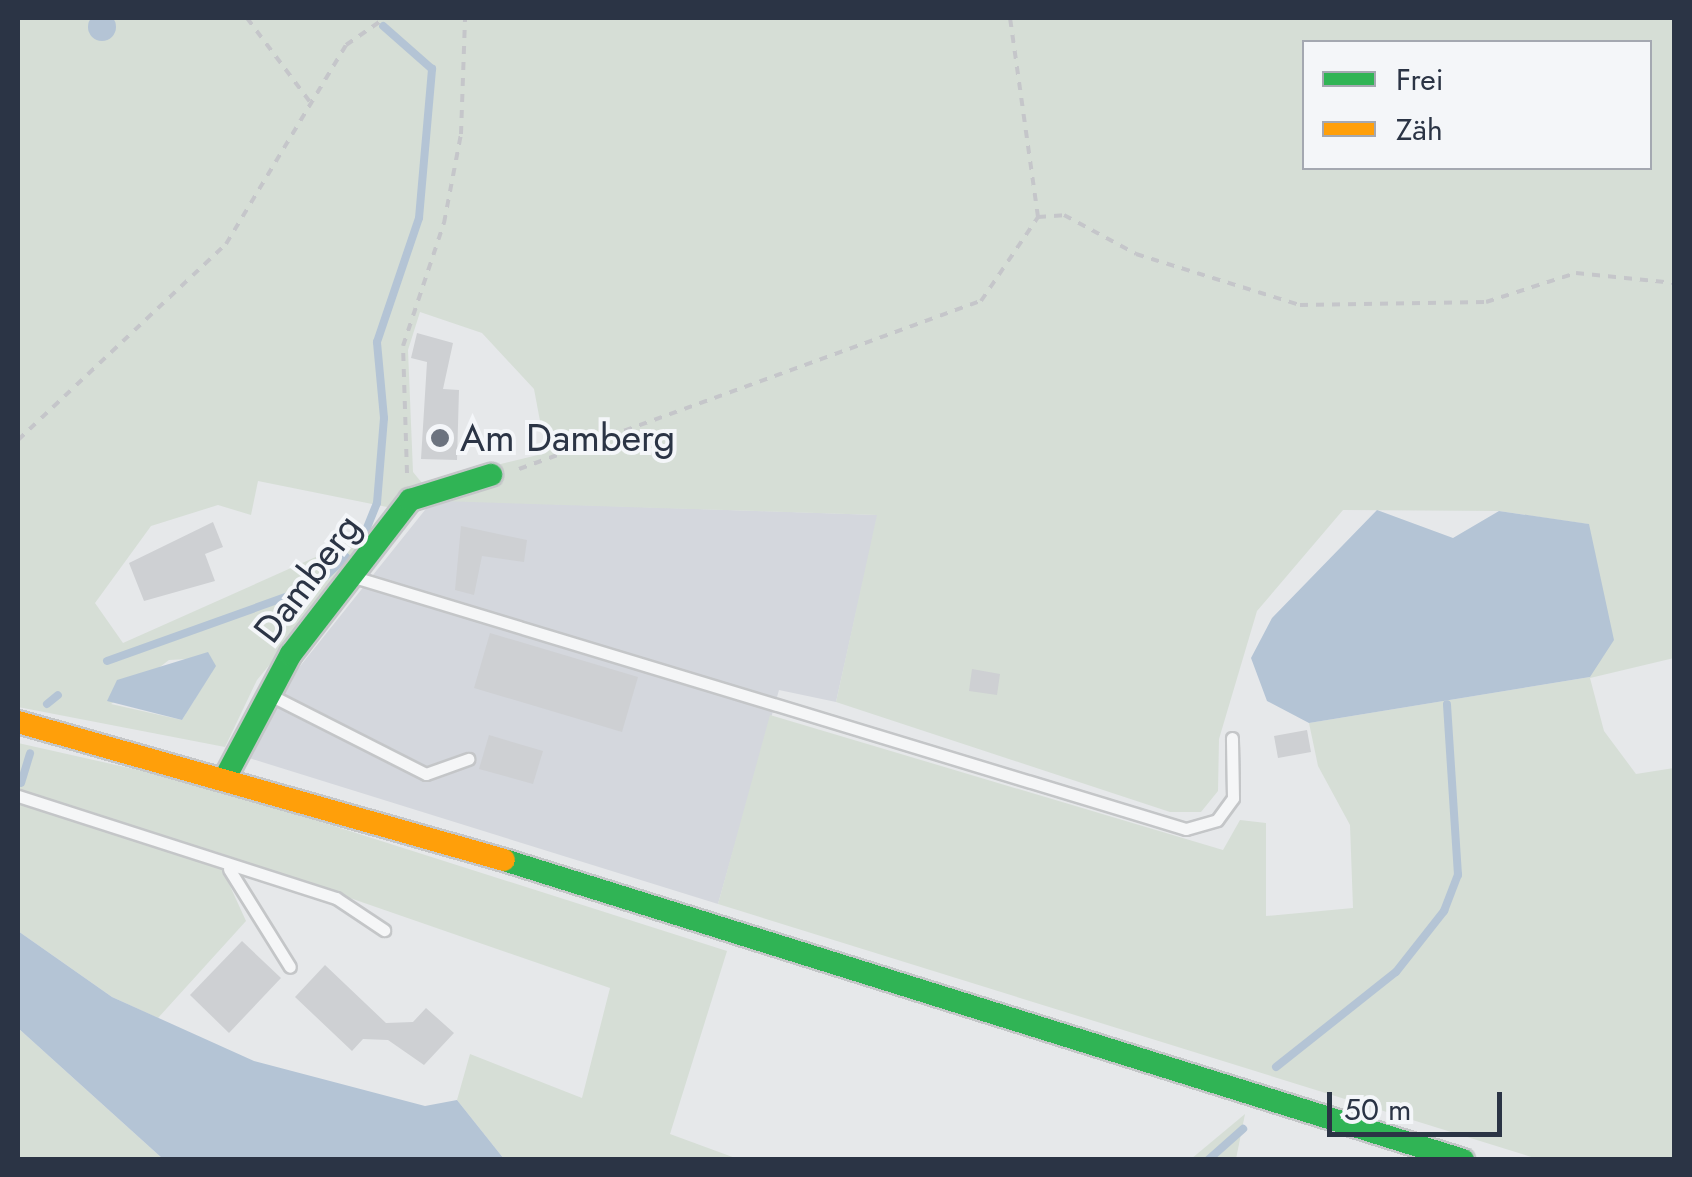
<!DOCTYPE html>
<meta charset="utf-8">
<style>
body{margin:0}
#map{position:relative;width:1692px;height:1177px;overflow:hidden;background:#e6e8ea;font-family:Jost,sans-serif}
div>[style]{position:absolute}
.built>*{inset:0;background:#d4d7dd}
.green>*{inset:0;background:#d6ded6}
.water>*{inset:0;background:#b4c4d5}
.round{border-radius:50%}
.stream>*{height:8px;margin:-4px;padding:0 4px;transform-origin:4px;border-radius:4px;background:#b4c4d5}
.building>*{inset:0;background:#ced0d3}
.path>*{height:4px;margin-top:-2px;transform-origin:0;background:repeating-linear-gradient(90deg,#c5c6ca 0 8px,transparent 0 16px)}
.roads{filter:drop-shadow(2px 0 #c4c6c8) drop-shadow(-2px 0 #c4c6c8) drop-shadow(0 2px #c4c6c8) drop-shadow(0 -2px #c4c6c8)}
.lane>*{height:11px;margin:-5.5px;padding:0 5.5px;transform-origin:5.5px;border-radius:5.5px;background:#f5f6f7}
.fast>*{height:22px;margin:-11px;padding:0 11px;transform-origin:11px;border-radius:11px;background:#30b455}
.slow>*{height:22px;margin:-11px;padding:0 11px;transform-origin:11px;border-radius:11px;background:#ff9f0a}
.dots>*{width:28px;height:28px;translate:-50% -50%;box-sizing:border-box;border:5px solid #f4f6f9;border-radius:50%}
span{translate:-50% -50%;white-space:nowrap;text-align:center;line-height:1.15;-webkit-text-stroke:8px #f4f6f9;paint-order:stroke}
.poi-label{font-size:38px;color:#2b3445}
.left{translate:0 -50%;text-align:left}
.street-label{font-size:38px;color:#2b3445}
.frame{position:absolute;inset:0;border:20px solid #2b3445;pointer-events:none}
.legend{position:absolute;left:1302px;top:40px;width:350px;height:130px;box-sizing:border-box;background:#f4f6f9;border:2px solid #a4a8b1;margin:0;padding:12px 18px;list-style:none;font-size:30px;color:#2b3445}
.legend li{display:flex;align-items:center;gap:20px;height:50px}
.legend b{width:50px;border:2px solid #a4a8b1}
.scale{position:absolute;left:1327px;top:1092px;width:175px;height:45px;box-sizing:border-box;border:5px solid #2b3445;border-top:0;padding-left:12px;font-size:30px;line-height:35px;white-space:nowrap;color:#2b3445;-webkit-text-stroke:8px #f4f6f9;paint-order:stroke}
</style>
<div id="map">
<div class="built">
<i style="clip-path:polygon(433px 500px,878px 515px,836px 702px,779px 690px,718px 904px,249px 758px,281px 690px)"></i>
</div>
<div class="green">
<i style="clip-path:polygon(evenodd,18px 18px,1674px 18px,1674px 658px,1590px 678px,1604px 731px,1636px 774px,1674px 768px,1674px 1159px,1538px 1159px,718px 904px,770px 715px,1223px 850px,1240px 820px,1266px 823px,1266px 916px,1353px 908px,1350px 825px,1318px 766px,1309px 723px,1590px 677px,1588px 524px,1499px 511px,1343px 510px,1257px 611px,1219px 739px,1218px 791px,1201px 812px,1170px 812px,836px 702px,877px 515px,410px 500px,387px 507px,258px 481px,251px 515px,218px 505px,151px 526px,95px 603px,123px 643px,383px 527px,257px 680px,225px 747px,18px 707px,18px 18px,1304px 42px,1650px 42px,1650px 168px,1304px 168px,1304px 42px,18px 18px,420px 312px,482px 333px,534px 389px,546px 453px,422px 483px,413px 472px,408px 350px,420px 312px,18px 18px,188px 659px,212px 671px,182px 720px,111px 704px,169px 660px,188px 659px)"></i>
<i style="clip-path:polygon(18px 743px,205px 785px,727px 951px,670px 1134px,738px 1159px,504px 1159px,457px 1100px,470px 1054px,582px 1098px,610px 988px,214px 851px,246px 921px,158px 1018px,112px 997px,18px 931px)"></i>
<i style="clip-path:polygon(18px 1028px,163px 1159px,18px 1159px)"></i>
<i style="clip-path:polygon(1245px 1114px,1236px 1159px,1191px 1159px)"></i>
</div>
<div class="water">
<i class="round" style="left:88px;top:13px;width:28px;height:28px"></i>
<i style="clip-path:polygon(1377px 510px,1453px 538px,1499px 511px,1589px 524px,1614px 640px,1590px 677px,1309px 723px,1267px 701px,1251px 658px,1272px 618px)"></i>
<i style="clip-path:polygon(208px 652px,216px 666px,182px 720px,107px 701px,117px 680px)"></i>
<i style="clip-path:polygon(18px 931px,112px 997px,254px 1061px,425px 1106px,457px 1100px,504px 1159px,163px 1159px,18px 1028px)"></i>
</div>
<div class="stream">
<i style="left:362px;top:540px;width:40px;rotate:-68deg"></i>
<i style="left:377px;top:503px;width:85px;rotate:-85.3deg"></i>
<i style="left:384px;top:418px;width:76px;rotate:-95.3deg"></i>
<i style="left:377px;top:342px;width:131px;rotate:-71.3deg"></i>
<i style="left:419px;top:218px;width:150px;rotate:-85deg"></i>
<i style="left:432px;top:69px;width:65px;rotate:-138.7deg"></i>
<i style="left:107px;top:661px;width:220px;rotate:-19.7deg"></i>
<i style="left:314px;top:587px;width:44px;rotate:-43.2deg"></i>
<i style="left:47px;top:704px;width:14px;rotate:-39deg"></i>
<i style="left:21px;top:783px;width:31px;rotate:-73deg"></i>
<i style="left:1276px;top:1067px;width:153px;rotate:-38.4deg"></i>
<i style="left:1396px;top:972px;width:78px;rotate:-51.8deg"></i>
<i style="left:1444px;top:911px;width:39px;rotate:-69deg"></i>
<i style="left:1458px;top:875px;width:171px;rotate:-93.7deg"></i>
<i style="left:1208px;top:1160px;width:47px;rotate:-41.5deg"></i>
</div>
<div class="building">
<i style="clip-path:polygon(417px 333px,453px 343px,443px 389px,459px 390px,457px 460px,421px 459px,427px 362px,411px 358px)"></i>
<i style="clip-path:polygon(213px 522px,223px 547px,205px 554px,215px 581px,144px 601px,129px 563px)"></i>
<i style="clip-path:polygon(461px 526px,527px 540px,524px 562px,482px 556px,474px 595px,455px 590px)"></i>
<i style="clip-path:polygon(490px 633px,638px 677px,622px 732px,474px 688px)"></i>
<i style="clip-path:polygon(972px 669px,1000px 674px,997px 695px,969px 691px)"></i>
<i style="clip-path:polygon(1307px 730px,1311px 752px,1278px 758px,1274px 736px)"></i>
<i style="clip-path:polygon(489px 735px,543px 751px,533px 784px,479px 769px)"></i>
<i style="clip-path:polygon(242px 941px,281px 978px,229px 1033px,190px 995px)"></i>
<i style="clip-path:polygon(325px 965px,386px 1023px,413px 1022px,426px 1008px,454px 1033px,424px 1065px,388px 1040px,363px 1039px,352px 1051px,295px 997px)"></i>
</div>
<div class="path">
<i style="left:247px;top:18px;width:105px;rotate:53.1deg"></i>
<i style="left:1038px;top:217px;width:26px;rotate:-4deg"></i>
<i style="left:1064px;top:215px;width:82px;rotate:28.4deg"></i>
<i style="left:1136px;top:254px;width:172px;rotate:17.3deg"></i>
<i style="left:1300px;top:305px;width:186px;rotate:-0.9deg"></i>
<i style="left:1486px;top:302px;width:95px;rotate:-17.9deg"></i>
<i style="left:1576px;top:273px;width:99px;rotate:5.8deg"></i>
<i style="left:18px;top:440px;width:286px;rotate:-43.3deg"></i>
<i style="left:226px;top:244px;width:232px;rotate:-58.9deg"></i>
<i style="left:346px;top:45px;width:47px;rotate:-34.7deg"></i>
<i style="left:519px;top:469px;width:492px;rotate:-20deg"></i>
<i style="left:981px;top:301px;width:102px;rotate:-55.8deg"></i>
<i style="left:1038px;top:217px;width:201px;rotate:-98deg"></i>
<i style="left:407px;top:473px;width:127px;rotate:-91.8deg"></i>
<i style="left:403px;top:346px;width:130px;rotate:-71.6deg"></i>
<i style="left:444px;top:223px;width:91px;rotate:-79.2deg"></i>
<i style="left:461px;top:134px;width:116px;rotate:-88deg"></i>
</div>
<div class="roads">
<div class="lane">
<i style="left:354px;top:577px;width:869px;rotate:16.85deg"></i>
<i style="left:1186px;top:829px;width:32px;rotate:-16deg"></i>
<i style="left:1217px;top:820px;width:27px;rotate:-54deg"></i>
<i style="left:1233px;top:798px;width:60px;rotate:-91deg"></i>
<i style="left:274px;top:697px;width:170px;rotate:26.9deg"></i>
<i style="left:426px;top:774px;width:45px;rotate:-19.7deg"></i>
<i style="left:18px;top:796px;width:334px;rotate:17.8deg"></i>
<i style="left:336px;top:898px;width:58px;rotate:33.7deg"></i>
<i style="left:229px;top:869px;width:115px;rotate:58.1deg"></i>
</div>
<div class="fast">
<i style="left:226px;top:776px;width:138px;rotate:-62deg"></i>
<i style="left:291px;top:654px;width:195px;rotate:-52.3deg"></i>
<i style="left:410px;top:500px;width:85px;rotate:-17.2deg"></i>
<i style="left:504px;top:860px;width:1005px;rotate:17.37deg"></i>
</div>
<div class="slow">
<i style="left:18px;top:722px;width:505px;rotate:15.85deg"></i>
</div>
</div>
<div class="dots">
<i style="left:440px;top:438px;background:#6c737f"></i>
</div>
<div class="poi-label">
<span class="left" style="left:460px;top:438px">Am Damberg</span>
</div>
<div class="street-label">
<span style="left:307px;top:578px;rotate:-53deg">Damberg</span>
</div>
<div class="frame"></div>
<ul class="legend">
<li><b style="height:12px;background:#30b455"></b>Frei</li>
<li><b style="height:12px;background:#ff9f0a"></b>Zäh</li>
</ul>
<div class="scale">50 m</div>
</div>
